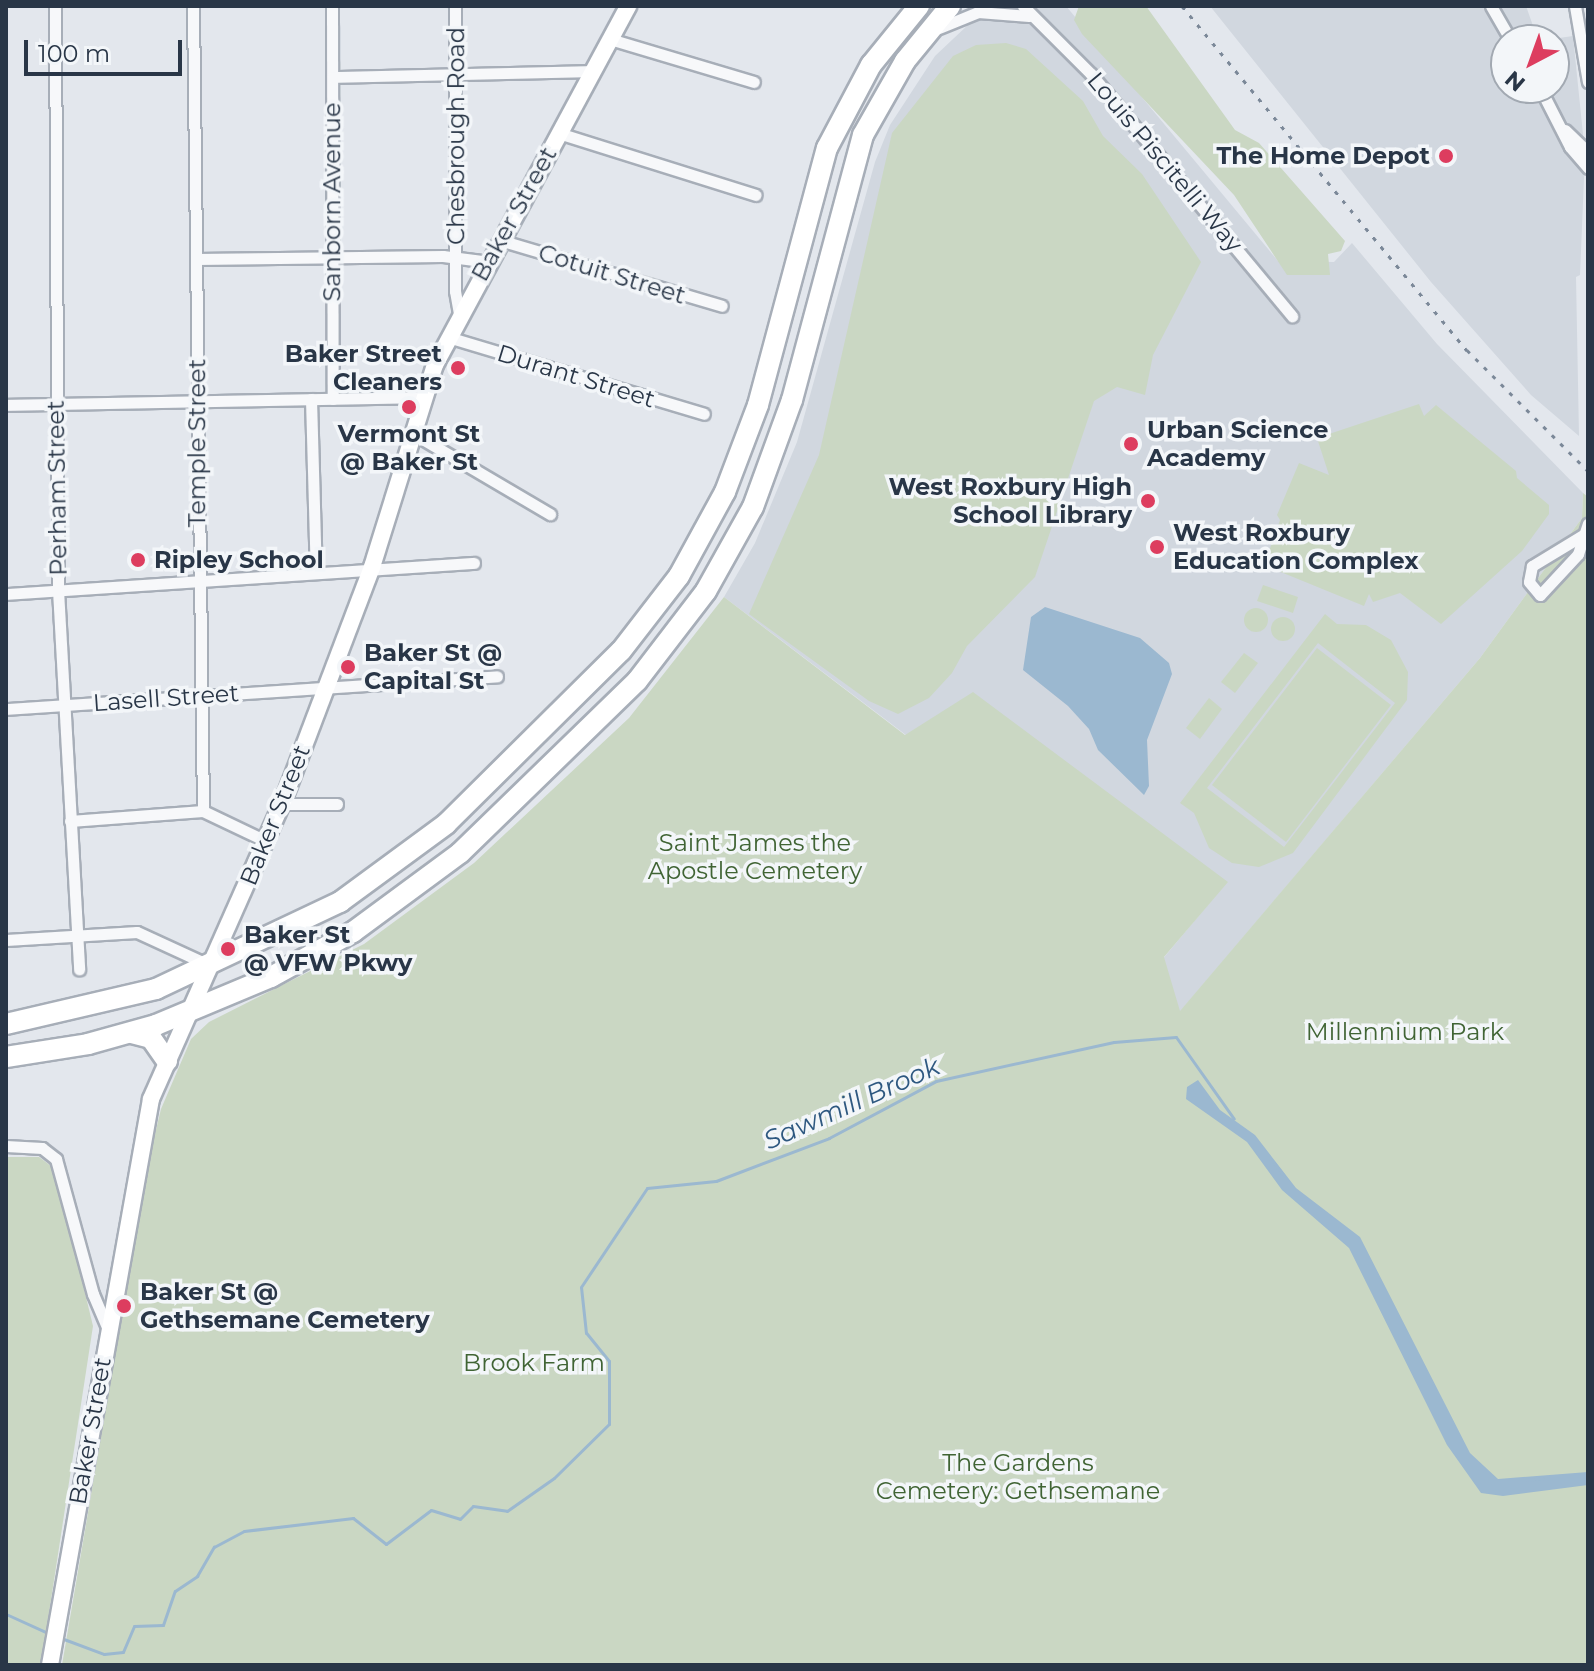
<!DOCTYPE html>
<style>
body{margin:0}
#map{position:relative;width:1594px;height:1671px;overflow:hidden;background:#e3e7ed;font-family:Montserrat,sans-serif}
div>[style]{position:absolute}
.built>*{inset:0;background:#d1d7df}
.green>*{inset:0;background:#cad7c3}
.round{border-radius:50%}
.water>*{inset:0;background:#9bb8d0}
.stream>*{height:3px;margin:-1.5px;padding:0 1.5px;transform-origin:1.5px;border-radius:1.5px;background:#9bb8d0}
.roads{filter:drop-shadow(2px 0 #a7aeb8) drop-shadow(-2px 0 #a7aeb8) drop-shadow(0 2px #a7aeb8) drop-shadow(0 -2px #a7aeb8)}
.street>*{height:11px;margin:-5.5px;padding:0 5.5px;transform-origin:5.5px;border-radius:5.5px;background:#f7f8fa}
.secondary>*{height:16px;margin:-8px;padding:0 8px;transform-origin:8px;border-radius:8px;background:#fff}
.highway>*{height:20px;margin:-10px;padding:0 10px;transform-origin:10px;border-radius:10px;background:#fff}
.rail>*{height:3px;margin-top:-1.5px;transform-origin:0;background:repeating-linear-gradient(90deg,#7b8898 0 4px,transparent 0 12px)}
.dots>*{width:22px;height:22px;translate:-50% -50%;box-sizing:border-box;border:4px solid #f3f6f9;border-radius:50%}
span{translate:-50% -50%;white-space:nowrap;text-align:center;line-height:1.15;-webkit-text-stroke:7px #f3f6f9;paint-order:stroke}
.street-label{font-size:24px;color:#293647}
.poi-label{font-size:24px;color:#293647;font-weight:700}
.right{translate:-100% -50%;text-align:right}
.left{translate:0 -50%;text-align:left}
.park-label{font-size:24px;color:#406434}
.water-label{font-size:26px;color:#2e5880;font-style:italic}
.frame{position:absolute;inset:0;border:8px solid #293647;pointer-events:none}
.north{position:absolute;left:1490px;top:24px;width:80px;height:80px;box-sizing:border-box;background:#f3f6f9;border:2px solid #a2a9b2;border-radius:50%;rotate:221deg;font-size:22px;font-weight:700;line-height:32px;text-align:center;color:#293647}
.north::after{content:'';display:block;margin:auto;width:28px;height:36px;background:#dd3d5f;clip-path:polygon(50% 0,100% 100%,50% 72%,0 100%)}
.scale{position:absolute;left:24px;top:40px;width:158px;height:36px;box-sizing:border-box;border:4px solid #293647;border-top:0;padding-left:10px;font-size:24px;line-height:28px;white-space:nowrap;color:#293647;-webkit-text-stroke:6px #f3f6f9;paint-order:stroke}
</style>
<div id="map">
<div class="built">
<i style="clip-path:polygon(988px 6px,1066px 6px,1278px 261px,1334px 262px,1352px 243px,1437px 344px,1583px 493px,1582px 518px,1480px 658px,1161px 1034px,1115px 1016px,1227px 882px,906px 735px,724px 597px,755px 543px,797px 442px,875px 162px,890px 125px,935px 56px)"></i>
<i style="clip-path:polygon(1210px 6px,1526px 6px,1538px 40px,1506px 40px,1506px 88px,1554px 88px,1554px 40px,1545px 40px,1573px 36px,1585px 154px,1580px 275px,1576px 277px,1579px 436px,1531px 395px,1431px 282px)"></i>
</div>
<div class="green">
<i style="clip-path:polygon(1079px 6px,1146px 6px,1235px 130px,1259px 143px,1345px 241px,1341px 251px,1328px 254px,1330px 275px,1287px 275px,1234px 195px,1082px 34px,1074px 20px)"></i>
<i style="clip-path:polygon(1006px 43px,1026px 49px,1083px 101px,1103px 136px,1142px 174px,1201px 262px,1153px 355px,1145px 395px,1117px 387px,1094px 401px,1035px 577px,967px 646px,952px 673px,929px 698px,898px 714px,869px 701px,749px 614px,819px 455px,892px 133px,953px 56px,976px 45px)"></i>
<i style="clip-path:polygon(1419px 404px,1424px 416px,1436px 405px,1516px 471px,1517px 478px,1549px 505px,1549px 514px,1522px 551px,1441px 624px,1400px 593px,1373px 602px,1369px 594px,1364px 606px,1271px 568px,1266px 560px,1280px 520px,1277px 515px,1299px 463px,1329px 475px,1317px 438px)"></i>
<i style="clip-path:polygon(1583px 493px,1588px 497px,1588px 1665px,62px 1665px,147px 1167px,161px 1109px,191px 1039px,209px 1022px,364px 944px,474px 863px,629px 718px,724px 597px,905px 735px,973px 692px,1228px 882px,1164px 957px,1180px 1011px,1480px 658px,1582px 518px)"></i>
<i style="clip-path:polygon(1263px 585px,1298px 597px,1293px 613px,1257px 601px)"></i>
<i class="round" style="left:1244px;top:608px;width:24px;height:24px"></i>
<i style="clip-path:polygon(evenodd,1325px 614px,1337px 624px,1366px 625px,1391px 640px,1408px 672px,1407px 700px,1293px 853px,1259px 867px,1232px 863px,1209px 848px,1194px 813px,1180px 803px,1325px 614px,1318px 643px,1395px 703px,1284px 847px,1207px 788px,1318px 643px)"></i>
<i class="round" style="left:1271px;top:617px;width:24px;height:24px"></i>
<i style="clip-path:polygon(1317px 648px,1391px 705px,1286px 842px,1212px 785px)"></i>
<i style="clip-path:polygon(1244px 653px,1258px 663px,1235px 693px,1221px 682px)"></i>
<i style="clip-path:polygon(1209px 698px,1222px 709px,1200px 739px,1186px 728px)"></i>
<i style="clip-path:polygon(6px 1157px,39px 1157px,55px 1169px,93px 1326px,41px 1665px,6px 1665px)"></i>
</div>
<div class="water">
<i style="clip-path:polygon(1045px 607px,1140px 638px,1169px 663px,1172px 674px,1147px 740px,1149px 786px,1144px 795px,1098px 750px,1089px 729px,1068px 706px,1023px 670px,1031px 617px)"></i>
<i style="clip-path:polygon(1198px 1080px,1220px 1110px,1255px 1135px,1296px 1188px,1360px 1237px,1470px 1453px,1498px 1479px,1588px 1472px,1588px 1485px,1503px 1496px,1481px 1493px,1447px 1445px,1349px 1248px,1282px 1190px,1247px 1142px,1186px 1099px,1187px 1087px)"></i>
</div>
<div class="stream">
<i style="left:1274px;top:1163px;width:16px;rotate:52deg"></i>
<i style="left:1526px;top:1480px;width:17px;rotate:-7deg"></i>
<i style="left:6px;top:1614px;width:48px;rotate:24.4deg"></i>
<i style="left:61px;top:1638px;width:46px;rotate:20.4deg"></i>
<i style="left:104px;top:1654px;width:19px;rotate:-6deg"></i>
<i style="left:123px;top:1652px;width:28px;rotate:-67deg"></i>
<i style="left:134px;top:1626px;width:29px;rotate:-2deg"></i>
<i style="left:163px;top:1625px;width:36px;rotate:-71deg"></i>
<i style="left:175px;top:1591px;width:27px;rotate:-34deg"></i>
<i style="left:197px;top:1576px;width:34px;rotate:-60deg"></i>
<i style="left:214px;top:1547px;width:34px;rotate:-28deg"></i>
<i style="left:244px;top:1531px;width:110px;rotate:-6.8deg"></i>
<i style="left:353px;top:1518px;width:42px;rotate:38.2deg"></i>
<i style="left:386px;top:1544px;width:56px;rotate:-37.1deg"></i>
<i style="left:431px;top:1510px;width:30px;rotate:17deg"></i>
<i style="left:460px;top:1519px;width:18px;rotate:-45deg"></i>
<i style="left:473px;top:1506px;width:34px;rotate:8deg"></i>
<i style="left:507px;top:1511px;width:57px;rotate:-35.1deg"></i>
<i style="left:554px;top:1478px;width:77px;rotate:-44.5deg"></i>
<i style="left:609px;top:1424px;width:63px;rotate:-90deg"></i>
<i style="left:609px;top:1361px;width:36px;rotate:-129deg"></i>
<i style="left:586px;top:1333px;width:46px;rotate:-96.2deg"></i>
<i style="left:581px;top:1287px;width:119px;rotate:-56.3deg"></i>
<i style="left:647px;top:1188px;width:69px;rotate:-5.8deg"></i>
<i style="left:716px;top:1181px;width:121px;rotate:-20.8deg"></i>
<i style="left:829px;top:1138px;width:121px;rotate:-28deg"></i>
<i style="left:936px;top:1081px;width:182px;rotate:-12.4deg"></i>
<i style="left:1114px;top:1042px;width:62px;rotate:-4.6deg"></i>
<i style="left:1176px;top:1037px;width:100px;rotate:54.7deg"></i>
</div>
<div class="roads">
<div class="street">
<i style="left:55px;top:6px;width:584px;rotate:89.71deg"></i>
<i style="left:58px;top:590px;width:380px;rotate:86.8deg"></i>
<i style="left:193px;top:6px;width:805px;rotate:89.29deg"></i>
<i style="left:203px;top:811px;width:70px;rotate:25.5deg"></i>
<i style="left:332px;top:6px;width:393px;rotate:89.9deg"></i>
<i style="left:455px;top:6px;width:285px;rotate:90deg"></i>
<i style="left:455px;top:291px;width:23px;rotate:80deg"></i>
<i style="left:1023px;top:6px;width:96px;rotate:45deg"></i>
<i style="left:1091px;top:74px;width:315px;rotate:50.3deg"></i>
<i style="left:1491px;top:6px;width:39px;rotate:60deg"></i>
<i style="left:1575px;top:6px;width:77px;rotate:80.3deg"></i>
<i style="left:939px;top:28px;width:42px;rotate:-22.3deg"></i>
<i style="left:978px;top:12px;width:51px;rotate:4.5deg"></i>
<i style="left:610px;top:39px;width:150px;rotate:16.6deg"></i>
<i style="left:333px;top:77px;width:257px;rotate:-1.3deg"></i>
<i style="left:1540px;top:88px;width:66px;rotate:63deg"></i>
<i style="left:1570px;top:147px;width:28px;rotate:49deg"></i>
<i style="left:1565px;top:130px;width:32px;rotate:44deg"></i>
<i style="left:558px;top:133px;width:207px;rotate:17.4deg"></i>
<i style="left:503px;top:241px;width:228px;rotate:16.5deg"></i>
<i style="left:196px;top:259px;width:247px;rotate:-0.7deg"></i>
<i style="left:443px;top:256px;width:47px;rotate:7.3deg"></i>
<i style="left:448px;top:337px;width:267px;rotate:16.7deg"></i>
<i style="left:311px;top:399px;width:174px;rotate:88.4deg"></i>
<i style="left:6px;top:405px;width:417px;rotate:-1.1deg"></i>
<i style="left:414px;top:434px;width:158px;rotate:30.5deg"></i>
<i style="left:1583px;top:535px;width:60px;rotate:148.7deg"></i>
<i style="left:1532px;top:566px;width:16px;rotate:101deg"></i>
<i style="left:1529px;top:582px;width:17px;rotate:50deg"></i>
<i style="left:1540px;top:595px;width:56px;rotate:-47.2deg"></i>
<i style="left:1578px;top:554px;width:32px;rotate:-72deg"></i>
<i style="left:6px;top:594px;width:469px;rotate:-3.8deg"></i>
<i style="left:6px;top:709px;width:492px;rotate:-3.8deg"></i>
<i style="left:282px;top:804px;width:55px"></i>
<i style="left:70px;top:821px;width:133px;rotate:-4.3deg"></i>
<i style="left:6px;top:940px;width:131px;rotate:-3.5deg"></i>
<i style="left:137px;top:932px;width:79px;rotate:24.6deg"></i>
<i style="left:6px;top:1146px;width:36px;rotate:3deg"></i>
<i style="left:42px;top:1148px;width:18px;rotate:38deg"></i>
<i style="left:56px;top:1159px;width:140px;rotate:74.7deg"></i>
<i style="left:93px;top:1294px;width:38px;rotate:67deg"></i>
</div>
<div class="secondary">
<i style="left:50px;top:1665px;width:575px;rotate:-79.88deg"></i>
<i style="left:151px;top:1099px;width:323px;rotate:-66.1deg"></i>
<i style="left:282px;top:804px;width:254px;rotate:-69.2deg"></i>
<i style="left:372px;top:567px;width:212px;rotate:-72.7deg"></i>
<i style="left:435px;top:365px;width:408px;rotate:-61.7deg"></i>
</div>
<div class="highway">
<i style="left:6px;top:1024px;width:154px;rotate:-13.1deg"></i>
<i style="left:156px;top:989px;width:204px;rotate:-25.3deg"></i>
<i style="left:340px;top:902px;width:132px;rotate:-36.3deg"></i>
<i style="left:446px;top:824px;width:246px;rotate:-44.7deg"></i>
<i style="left:621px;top:651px;width:95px;rotate:-52.3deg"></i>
<i style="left:679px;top:576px;width:96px;rotate:-61.3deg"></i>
<i style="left:725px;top:492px;width:93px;rotate:-69.2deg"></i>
<i style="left:758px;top:405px;width:266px;rotate:-75deg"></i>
<i style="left:827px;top:148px;width:94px;rotate:-62.1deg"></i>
<i style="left:871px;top:65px;width:76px;rotate:-50.9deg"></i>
<i style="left:132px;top:1033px;width:20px;rotate:15deg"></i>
<i style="left:151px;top:1038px;width:28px;rotate:55deg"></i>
<i style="left:6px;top:1057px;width:83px;rotate:-9deg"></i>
<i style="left:88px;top:1044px;width:71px;rotate:-15.6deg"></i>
<i style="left:156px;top:1025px;width:125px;rotate:-22.7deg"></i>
<i style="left:271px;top:977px;width:94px;rotate:-28.8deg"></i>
<i style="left:353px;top:932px;width:133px;rotate:-36.4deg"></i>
<i style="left:460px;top:853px;width:247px;rotate:-44.2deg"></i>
<i style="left:637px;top:681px;width:113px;rotate:-52.5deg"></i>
<i style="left:706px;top:591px;width:96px;rotate:-60.8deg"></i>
<i style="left:753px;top:507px;width:114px;rotate:-70deg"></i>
<i style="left:792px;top:400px;width:274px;rotate:-75deg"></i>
<i style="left:863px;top:135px;width:85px;rotate:-60.4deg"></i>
<i style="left:905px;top:61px;width:71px;rotate:-50.7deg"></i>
</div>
</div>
<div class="rail">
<i style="left:1182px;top:6px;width:447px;rotate:50.4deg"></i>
<i style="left:1467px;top:350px;width:171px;rotate:45deg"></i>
</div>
<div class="dots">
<i style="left:1446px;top:156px;background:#dd3d5f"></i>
<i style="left:458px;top:368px;background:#dd3d5f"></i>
<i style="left:409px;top:407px;background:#dd3d5f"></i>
<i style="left:1131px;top:444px;background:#dd3d5f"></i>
<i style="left:1148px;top:501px;background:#dd3d5f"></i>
<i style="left:1157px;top:547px;background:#dd3d5f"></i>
<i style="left:138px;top:560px;background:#dd3d5f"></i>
<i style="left:348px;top:667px;background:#dd3d5f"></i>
<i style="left:228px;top:949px;background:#dd3d5f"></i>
<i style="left:124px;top:1306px;background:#dd3d5f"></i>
</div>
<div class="street-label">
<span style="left:456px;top:136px;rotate:-90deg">Chesbrough Road</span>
<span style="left:1165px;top:162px;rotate:50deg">Louis Piscitelli Way</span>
<span style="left:332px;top:202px;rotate:-90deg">Sanborn Avenue</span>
<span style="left:514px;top:214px;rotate:-61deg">Baker Street</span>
<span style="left:612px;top:274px;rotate:17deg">Cotuit Street</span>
<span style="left:576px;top:376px;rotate:17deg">Durant Street</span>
<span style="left:197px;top:443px;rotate:-90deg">Temple Street</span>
<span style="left:57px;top:488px;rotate:-91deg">Perham Street</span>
<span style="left:166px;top:698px;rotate:-4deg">Lasell Street</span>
<span style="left:275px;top:815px;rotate:-68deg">Baker Street</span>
<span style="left:90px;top:1431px;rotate:-80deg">Baker Street</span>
</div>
<div class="poi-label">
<span class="right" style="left:1430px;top:156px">The Home Depot</span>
<span class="right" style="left:442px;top:368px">Baker Street<br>Cleaners</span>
<span class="left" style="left:1147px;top:444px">Urban Science<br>Academy</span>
<span style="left:409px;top:448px">Vermont St<br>@ Baker St</span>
<span class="right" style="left:1132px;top:501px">West Roxbury High<br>School Library</span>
<span class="left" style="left:1173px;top:547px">West Roxbury<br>Education Complex</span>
<span class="left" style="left:154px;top:560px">Ripley School</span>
<span class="left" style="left:364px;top:667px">Baker St @<br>Capital St</span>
<span class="left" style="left:244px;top:949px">Baker St<br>@ VFW Pkwy</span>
<span class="left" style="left:140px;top:1306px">Baker St @<br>Gethsemane Cemetery</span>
</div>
<div class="park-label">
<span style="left:755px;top:857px">Saint James the<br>Apostle Cemetery</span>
<span style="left:1405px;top:1032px">Millennium Park</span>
<span style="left:534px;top:1363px">Brook Farm</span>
<span style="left:1018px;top:1477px">The Gardens<br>Cemetery: Gethsemane</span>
</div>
<div class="water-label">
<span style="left:852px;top:1104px;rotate:-24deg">Sawmill Brook</span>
</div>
<div class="frame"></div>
<div class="north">N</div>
<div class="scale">100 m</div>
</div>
